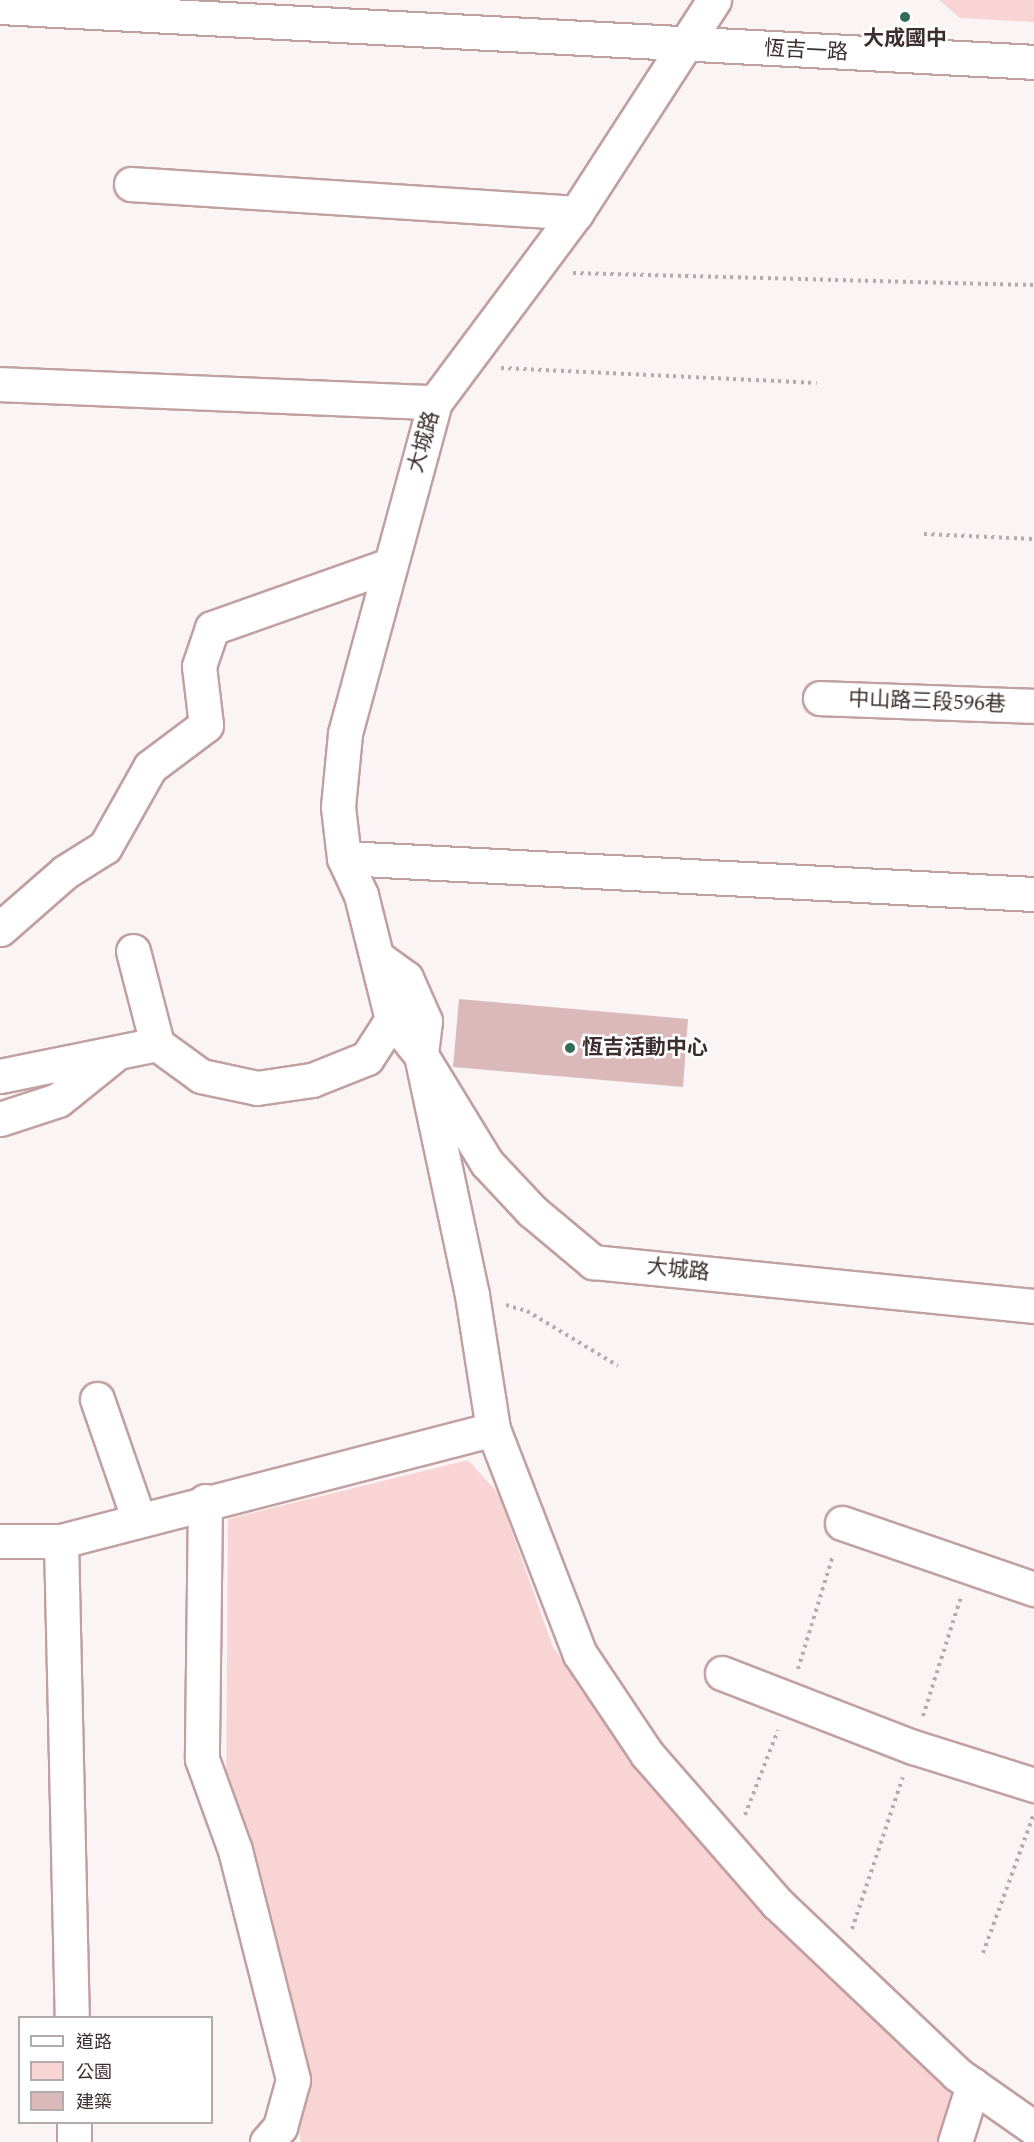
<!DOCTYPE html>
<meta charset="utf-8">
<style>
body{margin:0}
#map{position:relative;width:1034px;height:2142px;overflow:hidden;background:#fbf4f4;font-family:Spectral,"Noto Sans TC",serif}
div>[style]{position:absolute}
.green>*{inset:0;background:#f8d4d5}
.building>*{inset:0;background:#dbb9ba}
.path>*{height:4px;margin-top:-2px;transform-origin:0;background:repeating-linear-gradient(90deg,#b5abac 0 3px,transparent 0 7.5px)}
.roads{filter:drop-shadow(2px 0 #c1a0a1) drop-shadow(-2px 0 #c1a0a1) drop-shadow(0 2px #c1a0a1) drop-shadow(0 -2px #c1a0a1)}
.minor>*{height:33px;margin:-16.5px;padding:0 16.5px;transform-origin:16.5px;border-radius:16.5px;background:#fff}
.dots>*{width:16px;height:16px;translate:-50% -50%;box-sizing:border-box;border:3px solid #fff;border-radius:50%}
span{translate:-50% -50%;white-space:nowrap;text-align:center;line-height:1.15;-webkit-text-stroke:5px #fff;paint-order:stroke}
.poi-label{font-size:21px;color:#3c2e2f;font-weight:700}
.left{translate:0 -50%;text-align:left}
.street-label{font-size:21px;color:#3c2e2f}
.legend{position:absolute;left:18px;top:2016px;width:195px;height:108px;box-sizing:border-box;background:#fff;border:2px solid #b1abac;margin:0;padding:8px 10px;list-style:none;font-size:18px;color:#3c2e2f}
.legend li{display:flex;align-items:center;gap:12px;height:30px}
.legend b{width:30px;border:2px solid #b1abac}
</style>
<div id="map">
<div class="green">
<i style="clip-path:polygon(939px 0,1034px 0,1034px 22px,960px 18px)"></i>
<i style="clip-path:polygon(468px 1460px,498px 1493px,553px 1647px,667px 1802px,954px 2094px,939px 2142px,301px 2142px,226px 1799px,228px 1519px)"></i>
</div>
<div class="building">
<i style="clip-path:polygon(459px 999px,688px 1019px,683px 1087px,453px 1067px)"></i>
</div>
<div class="path">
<i style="left:573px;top:273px;width:461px;rotate:1.5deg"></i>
<i style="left:501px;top:368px;width:316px;rotate:2.7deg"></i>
<i style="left:924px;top:534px;width:110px;rotate:2.6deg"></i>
<i style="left:506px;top:1305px;width:22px;rotate:16deg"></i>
<i style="left:527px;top:1311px;width:106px;rotate:31.1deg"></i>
<i style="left:798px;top:1669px;width:119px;rotate:-72.9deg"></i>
<i style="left:923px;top:1716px;width:125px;rotate:-72.3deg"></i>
<i style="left:745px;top:1815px;width:91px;rotate:-68.8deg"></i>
<i style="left:852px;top:1929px;width:160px;rotate:-71.5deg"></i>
<i style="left:983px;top:1953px;width:146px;rotate:-69.9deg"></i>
</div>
<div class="roads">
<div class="minor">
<i style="left:714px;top:0;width:254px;rotate:122.9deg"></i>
<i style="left:576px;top:213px;width:236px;rotate:126.7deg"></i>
<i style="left:435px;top:402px;width:344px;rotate:105.2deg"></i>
<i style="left:345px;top:734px;width:73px;rotate:95.5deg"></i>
<i style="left:338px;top:807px;width:51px;rotate:83.3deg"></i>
<i style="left:344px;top:858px;width:41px;rotate:65.3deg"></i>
<i style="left:361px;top:895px;width:128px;rotate:76deg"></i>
<i style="left:392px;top:1019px;width:46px;rotate:51.1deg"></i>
<i style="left:421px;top:1055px;width:127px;rotate:58.6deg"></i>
<i style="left:487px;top:1163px;width:66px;rotate:46.8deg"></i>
<i style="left:532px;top:1211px;width:80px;rotate:39.9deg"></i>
<i style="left:593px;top:1262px;width:443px;rotate:5.7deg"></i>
<i style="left:0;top:7px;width:1035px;rotate:3.04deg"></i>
<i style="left:131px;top:184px;width:446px;rotate:3.7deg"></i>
<i style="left:0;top:384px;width:435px;rotate:2.4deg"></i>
<i style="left:820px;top:698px;width:214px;rotate:2.1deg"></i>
<i style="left:344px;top:858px;width:691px;rotate:2.99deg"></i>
<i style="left:0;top:929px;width:86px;rotate:-41.2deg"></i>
<i style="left:65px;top:872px;width:47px;rotate:-32deg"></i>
<i style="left:105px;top:847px;width:92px;rotate:-60.6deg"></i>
<i style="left:150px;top:767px;width:70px;rotate:-36.9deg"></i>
<i style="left:206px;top:725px;width:59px;rotate:-96.8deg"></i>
<i style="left:199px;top:666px;width:40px;rotate:-71.1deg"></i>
<i style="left:212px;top:628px;width:189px;rotate:-19.5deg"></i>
<i style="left:133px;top:951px;width:96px;rotate:75.5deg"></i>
<i style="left:377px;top:957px;width:36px;rotate:36deg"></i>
<i style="left:406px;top:978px;width:47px;rotate:66.2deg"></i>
<i style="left:425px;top:1021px;width:34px;rotate:97deg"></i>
<i style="left:421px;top:1055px;width:245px;rotate:78deg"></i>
<i style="left:472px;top:1295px;width:136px;rotate:81.1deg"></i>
<i style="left:493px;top:1429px;width:241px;rotate:68.9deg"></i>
<i style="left:580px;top:1654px;width:120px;rotate:56.2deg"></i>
<i style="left:647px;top:1754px;width:198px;rotate:48.9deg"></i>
<i style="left:777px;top:1903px;width:248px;rotate:43.5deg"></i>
<i style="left:957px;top:2074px;width:94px;rotate:35deg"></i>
<i style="left:0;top:1076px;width:160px;rotate:-11.5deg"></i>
<i style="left:157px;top:1044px;width:54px;rotate:36deg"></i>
<i style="left:201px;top:1076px;width:57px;rotate:12.1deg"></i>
<i style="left:257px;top:1088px;width:56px;rotate:-8.3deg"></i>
<i style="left:312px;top:1080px;width:59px;rotate:-21.8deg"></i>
<i style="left:367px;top:1058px;width:46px;rotate:-57.3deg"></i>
<i style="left:0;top:1119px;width:61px;rotate:-18.1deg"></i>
<i style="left:58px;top:1100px;width:70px;rotate:-38.7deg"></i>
<i style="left:97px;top:1399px;width:128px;rotate:70.9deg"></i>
<i style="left:205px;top:1501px;width:258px;rotate:90.7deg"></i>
<i style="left:202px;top:1759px;width:97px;rotate:70.1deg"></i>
<i style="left:235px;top:1850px;width:237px;rotate:75.8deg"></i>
<i style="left:293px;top:2080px;width:49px;rotate:105.5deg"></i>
<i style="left:280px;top:2127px;width:20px;rotate:131deg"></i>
<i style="left:842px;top:1523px;width:203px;rotate:19deg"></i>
<i style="left:0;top:1541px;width:61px"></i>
<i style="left:61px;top:1541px;width:446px;rotate:-14.5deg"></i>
<i style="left:61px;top:1541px;width:477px;rotate:88.7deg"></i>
<i style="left:722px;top:1673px;width:205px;rotate:21.2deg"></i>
<i style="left:913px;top:1747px;width:127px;rotate:17.4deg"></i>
<i style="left:74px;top:2122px;width:20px;rotate:90deg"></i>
<i style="left:955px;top:2142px;width:60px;rotate:-72.5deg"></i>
</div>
</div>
<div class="dots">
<i style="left:905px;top:17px;background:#326c55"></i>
<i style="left:570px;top:1048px;background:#326c55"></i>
</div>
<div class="poi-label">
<span style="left:905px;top:39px">大成國中</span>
<span class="left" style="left:582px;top:1048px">恆吉活動中心</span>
</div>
<div class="street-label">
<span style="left:806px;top:51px;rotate:3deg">恆吉一路</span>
<span style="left:424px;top:442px;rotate:-74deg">大城路</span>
<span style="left:927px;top:702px;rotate:2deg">中山路三段596巷</span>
<span style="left:678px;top:1270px;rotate:6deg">大城路</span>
</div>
<ul class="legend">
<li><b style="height:8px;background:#fff"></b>道路</li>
<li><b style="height:16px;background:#f8d4d5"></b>公園</li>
<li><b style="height:16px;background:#dbb9ba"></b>建築</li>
</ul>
</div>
